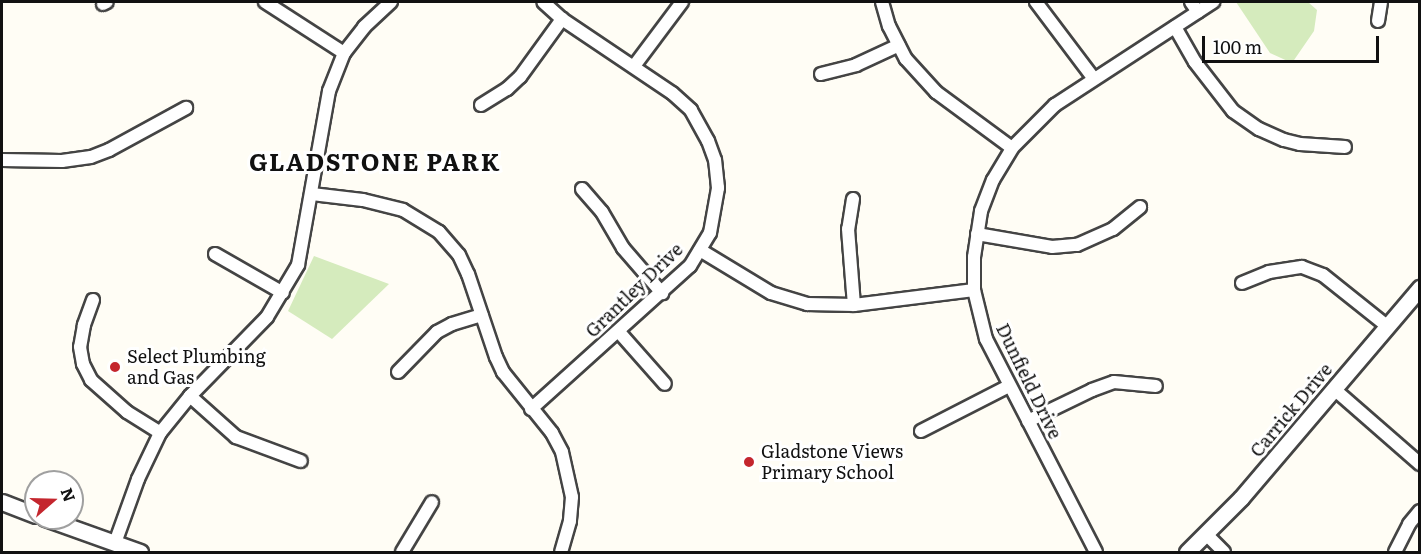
<!DOCTYPE html>
<style>
body{margin:0}
#map{position:relative;width:1421px;height:554px;overflow:hidden;background:#fffdf5;font-family:Literata,serif}
div>[style]{position:absolute}
.green>*{inset:0;background:#d5ebbd}
.roads{filter:drop-shadow(2px 0 #444) drop-shadow(-2px 0 #444) drop-shadow(0 2px #444) drop-shadow(0 -2px #444)}
.minor>*{height:12px;margin:-6px;padding:0 6px;transform-origin:6px;border-radius:6px;background:#fff}
.tertiary>*{height:15px;margin:-7.5px;padding:0 7.5px;transform-origin:7.5px;border-radius:7.5px;background:#fff}
.dots>*{width:16px;height:16px;translate:-50% -50%;box-sizing:border-box;border:3px solid #fff;border-radius:50%}
span{translate:-50% -50%;white-space:nowrap;text-align:center;line-height:1.15;-webkit-text-stroke:6px #fff;paint-order:stroke}
.street-label{font-size:18px;color:#111}
.poi-label{font-size:18px;color:#111}
.left{translate:0 -50%;text-align:left}
.district-label{font-size:24px;color:#111;font-weight:700;letter-spacing:1.5px}
.frame{position:absolute;inset:0;border:3px solid #111;pointer-events:none}
.north{position:absolute;left:24px;top:470px;width:60px;height:60px;box-sizing:border-box;background:#fff;border:2px solid #a0a0a0;border-radius:50%;rotate:70deg;font-size:16px;font-weight:700;line-height:24px;text-align:center;color:#111}
.north::after{content:'';display:block;margin:auto;width:21px;height:27px;background:#c4262e;clip-path:polygon(50% 0,100% 100%,50% 72%,0 100%)}
.scale{position:absolute;left:1202px;top:36px;width:177px;height:27px;box-sizing:border-box;border:3px solid #111;border-top:0;padding-left:8px;font-size:18px;line-height:21px;white-space:nowrap;color:#111;-webkit-text-stroke:4px #fff;paint-order:stroke}
</style>
<div id="map">
<div class="green">
<i style="clip-path:polygon(1236px 2px,1308px 2px,1317px 10px,1314px 31px,1292px 63px,1270px 53px)"></i>
<i style="clip-path:polygon(314px 256px,389px 284px,332px 339px,288px 311px)"></i>
</div>
<div class="roads">
<div class="minor">
<i style="left:265px;top:2px;width:94px;rotate:32.8deg"></i>
<i style="left:882px;top:2px;width:25px;rotate:74deg"></i>
<i style="left:889px;top:26px;width:37px;rotate:63deg"></i>
<i style="left:906px;top:59px;width:45px;rotate:47.7deg"></i>
<i style="left:936px;top:92px;width:94px;rotate:36.4deg"></i>
<i style="left:1036px;top:2px;width:96px;rotate:53deg"></i>
<i style="left:1191px;top:2px;width:12px;rotate:55deg"></i>
<i style="left:103px;top:4px;width:4px;rotate:-27deg"></i>
<i style="left:1378px;top:21px;width:19px;rotate:-81deg"></i>
<i style="left:1175px;top:27px;width:40px;rotate:60.3deg"></i>
<i style="left:1195px;top:62px;width:62px;rotate:52.2deg"></i>
<i style="left:1233px;top:111px;width:32px;rotate:35deg"></i>
<i style="left:1259px;top:129px;width:27px;rotate:24deg"></i>
<i style="left:1284px;top:140px;width:16px;rotate:14deg"></i>
<i style="left:1300px;top:144px;width:45px;rotate:3.8deg"></i>
<i style="left:634px;top:66px;width:80px;rotate:-53.1deg"></i>
<i style="left:821px;top:74px;width:36px;rotate:-14deg"></i>
<i style="left:856px;top:65px;width:47px;rotate:-24.9deg"></i>
<i style="left:481px;top:105px;width:31px;rotate:-32deg"></i>
<i style="left:507px;top:89px;width:18px;rotate:-43deg"></i>
<i style="left:520px;top:77px;width:72px;rotate:-54.1deg"></i>
<i style="left:2px;top:160px;width:60px;rotate:1deg"></i>
<i style="left:62px;top:161px;width:29px;rotate:-8deg"></i>
<i style="left:91px;top:157px;width:19px;rotate:-21deg"></i>
<i style="left:109px;top:150px;width:88px;rotate:-28.6deg"></i>
<i style="left:582px;top:189px;width:30px;rotate:49deg"></i>
<i style="left:602px;top:212px;width:42px;rotate:59.7deg"></i>
<i style="left:623px;top:248px;width:60px;rotate:49.1deg"></i>
<i style="left:312px;top:194px;width:51px;rotate:6.7deg"></i>
<i style="left:363px;top:200px;width:41px;rotate:14deg"></i>
<i style="left:403px;top:210px;width:42px;rotate:31.4deg"></i>
<i style="left:439px;top:232px;width:30px;rotate:49deg"></i>
<i style="left:459px;top:255px;width:21px;rotate:65deg"></i>
<i style="left:468px;top:274px;width:88px;rotate:71.4deg"></i>
<i style="left:496px;top:357px;width:17px;rotate:65deg"></i>
<i style="left:503px;top:372px;width:78px;rotate:51.2deg"></i>
<i style="left:552px;top:433px;width:21px;rotate:62deg"></i>
<i style="left:562px;top:452px;width:46px;rotate:77.5deg"></i>
<i style="left:572px;top:497px;width:24px;rotate:95deg"></i>
<i style="left:570px;top:521px;width:32px;rotate:106deg"></i>
<i style="left:853px;top:199px;width:30px;rotate:99deg"></i>
<i style="left:848px;top:229px;width:76px;rotate:85.5deg"></i>
<i style="left:977px;top:234px;width:76px;rotate:9.8deg"></i>
<i style="left:1052px;top:247px;width:25px;rotate:-5deg"></i>
<i style="left:1077px;top:245px;width:39px;rotate:-24deg"></i>
<i style="left:1113px;top:229px;width:35px;rotate:-39deg"></i>
<i style="left:700px;top:250px;width:83px;rotate:31.2deg"></i>
<i style="left:771px;top:293px;width:38px;rotate:17deg"></i>
<i style="left:807px;top:304px;width:47px;rotate:1.2deg"></i>
<i style="left:854px;top:305px;width:121px;rotate:-7.1deg"></i>
<i style="left:215px;top:254px;width:78px;rotate:29.8deg"></i>
<i style="left:1242px;top:283px;width:29px;rotate:-22deg"></i>
<i style="left:1269px;top:272px;width:33px;rotate:-9deg"></i>
<i style="left:1302px;top:267px;width:22px;rotate:21deg"></i>
<i style="left:1323px;top:275px;width:82px;rotate:38.6deg"></i>
<i style="left:93px;top:300px;width:27px;rotate:110deg"></i>
<i style="left:84px;top:325px;width:22px;rotate:100deg"></i>
<i style="left:80px;top:347px;width:17px;rotate:80deg"></i>
<i style="left:83px;top:364px;width:18px;rotate:63deg"></i>
<i style="left:91px;top:380px;width:48px;rotate:41.6deg"></i>
<i style="left:127px;top:412px;width:39px;rotate:32deg"></i>
<i style="left:619px;top:332px;width:69px;rotate:48.5deg"></i>
<i style="left:398px;top:372px;width:56px;rotate:-45.7deg"></i>
<i style="left:437px;top:332px;width:17px;rotate:-28deg"></i>
<i style="left:452px;top:324px;width:31px;rotate:-17deg"></i>
<i style="left:1334px;top:389px;width:114px;rotate:41.1deg"></i>
<i style="left:190px;top:396px;width:62px;rotate:41.7deg"></i>
<i style="left:236px;top:437px;width:69px;rotate:20.3deg"></i>
<i style="left:531px;top:409px;width:214px;rotate:-42deg"></i>
<i style="left:690px;top:266px;width:39px;rotate:-59deg"></i>
<i style="left:710px;top:233px;width:46px;rotate:-79.9deg"></i>
<i style="left:718px;top:188px;width:28px;rotate:-96deg"></i>
<i style="left:715px;top:160px;width:20px;rotate:-110deg"></i>
<i style="left:708px;top:141px;width:35px;rotate:-119deg"></i>
<i style="left:691px;top:110px;width:25px;rotate:-138deg"></i>
<i style="left:672px;top:93px;width:133px;rotate:-146.1deg"></i>
<i style="left:562px;top:19px;width:25px;rotate:-138deg"></i>
<i style="left:1028px;top:421px;width:71px;rotate:-25.8deg"></i>
<i style="left:1092px;top:390px;width:23px;rotate:-20deg"></i>
<i style="left:1114px;top:382px;width:42px;rotate:5.4deg"></i>
<i style="left:921px;top:431px;width:99px;rotate:-27.1deg"></i>
<i style="left:1207px;top:535px;width:24px;rotate:45deg"></i>
<i style="left:115px;top:543px;width:68px;rotate:-70.2deg"></i>
<i style="left:138px;top:479px;width:51px;rotate:-64.4deg"></i>
<i style="left:160px;top:433px;width:48px;rotate:-51deg"></i>
<i style="left:190px;top:396px;width:110px;rotate:-45.7deg"></i>
<i style="left:267px;top:317px;width:61px;rotate:-59.2deg"></i>
<i style="left:298px;top:265px;width:177px;rotate:-79.9deg"></i>
<i style="left:329px;top:91px;width:41px;rotate:-68.5deg"></i>
<i style="left:344px;top:53px;width:33px;rotate:-52deg"></i>
<i style="left:364px;top:27px;width:37px;rotate:-43deg"></i>
<i style="left:402px;top:552px;width:58px;rotate:-59deg"></i>
<i style="left:1096px;top:552px;width:240px;rotate:-117.3deg"></i>
<i style="left:986px;top:339px;width:50px;rotate:-103.8deg"></i>
<i style="left:974px;top:290px;width:33px;rotate:-90deg"></i>
<i style="left:974px;top:257px;width:47px;rotate:-81.3deg"></i>
<i style="left:981px;top:211px;width:33px;rotate:-69deg"></i>
<i style="left:993px;top:180px;width:37px;rotate:-59deg"></i>
<i style="left:1012px;top:148px;width:61px;rotate:-45deg"></i>
<i style="left:1055px;top:105px;width:189px;rotate:-33.1deg"></i>
<i style="left:1395px;top:552px;width:31px;rotate:-63deg"></i>
<i style="left:1409px;top:524px;width:17px;rotate:-50deg"></i>
</div>
<div class="tertiary">
<i style="left:2px;top:502px;width:36px;rotate:21deg"></i>
<i style="left:45px;top:518px;width:101px;rotate:19.7deg"></i>
<i style="left:1187px;top:552px;width:76px;rotate:-45deg"></i>
<i style="left:1241px;top:498px;width:276px;rotate:-49.6deg"></i>
</div>
</div>
<div class="dots">
<i style="left:115px;top:367px;background:#c4262e"></i>
<i style="left:749px;top:462px;background:#c4262e"></i>
</div>
<div class="street-label">
<span style="left:634px;top:290px;rotate:-44deg">Grantley Drive</span>
<span style="left:1029px;top:381px;rotate:64deg">Dunfield Drive</span>
<span style="left:1291px;top:410px;rotate:-50deg">Carrick Drive</span>
</div>
<div class="poi-label">
<span class="left" style="left:127px;top:367px">Select Plumbing<br>and Gas</span>
<span class="left" style="left:761px;top:462px">Gladstone Views<br>Primary School</span>
</div>
<div class="district-label">
<span style="left:375px;top:161px">GLADSTONE PARK</span>
</div>
<div class="frame"></div>
<div class="north">N</div>
<div class="scale">100 m</div>
</div>
